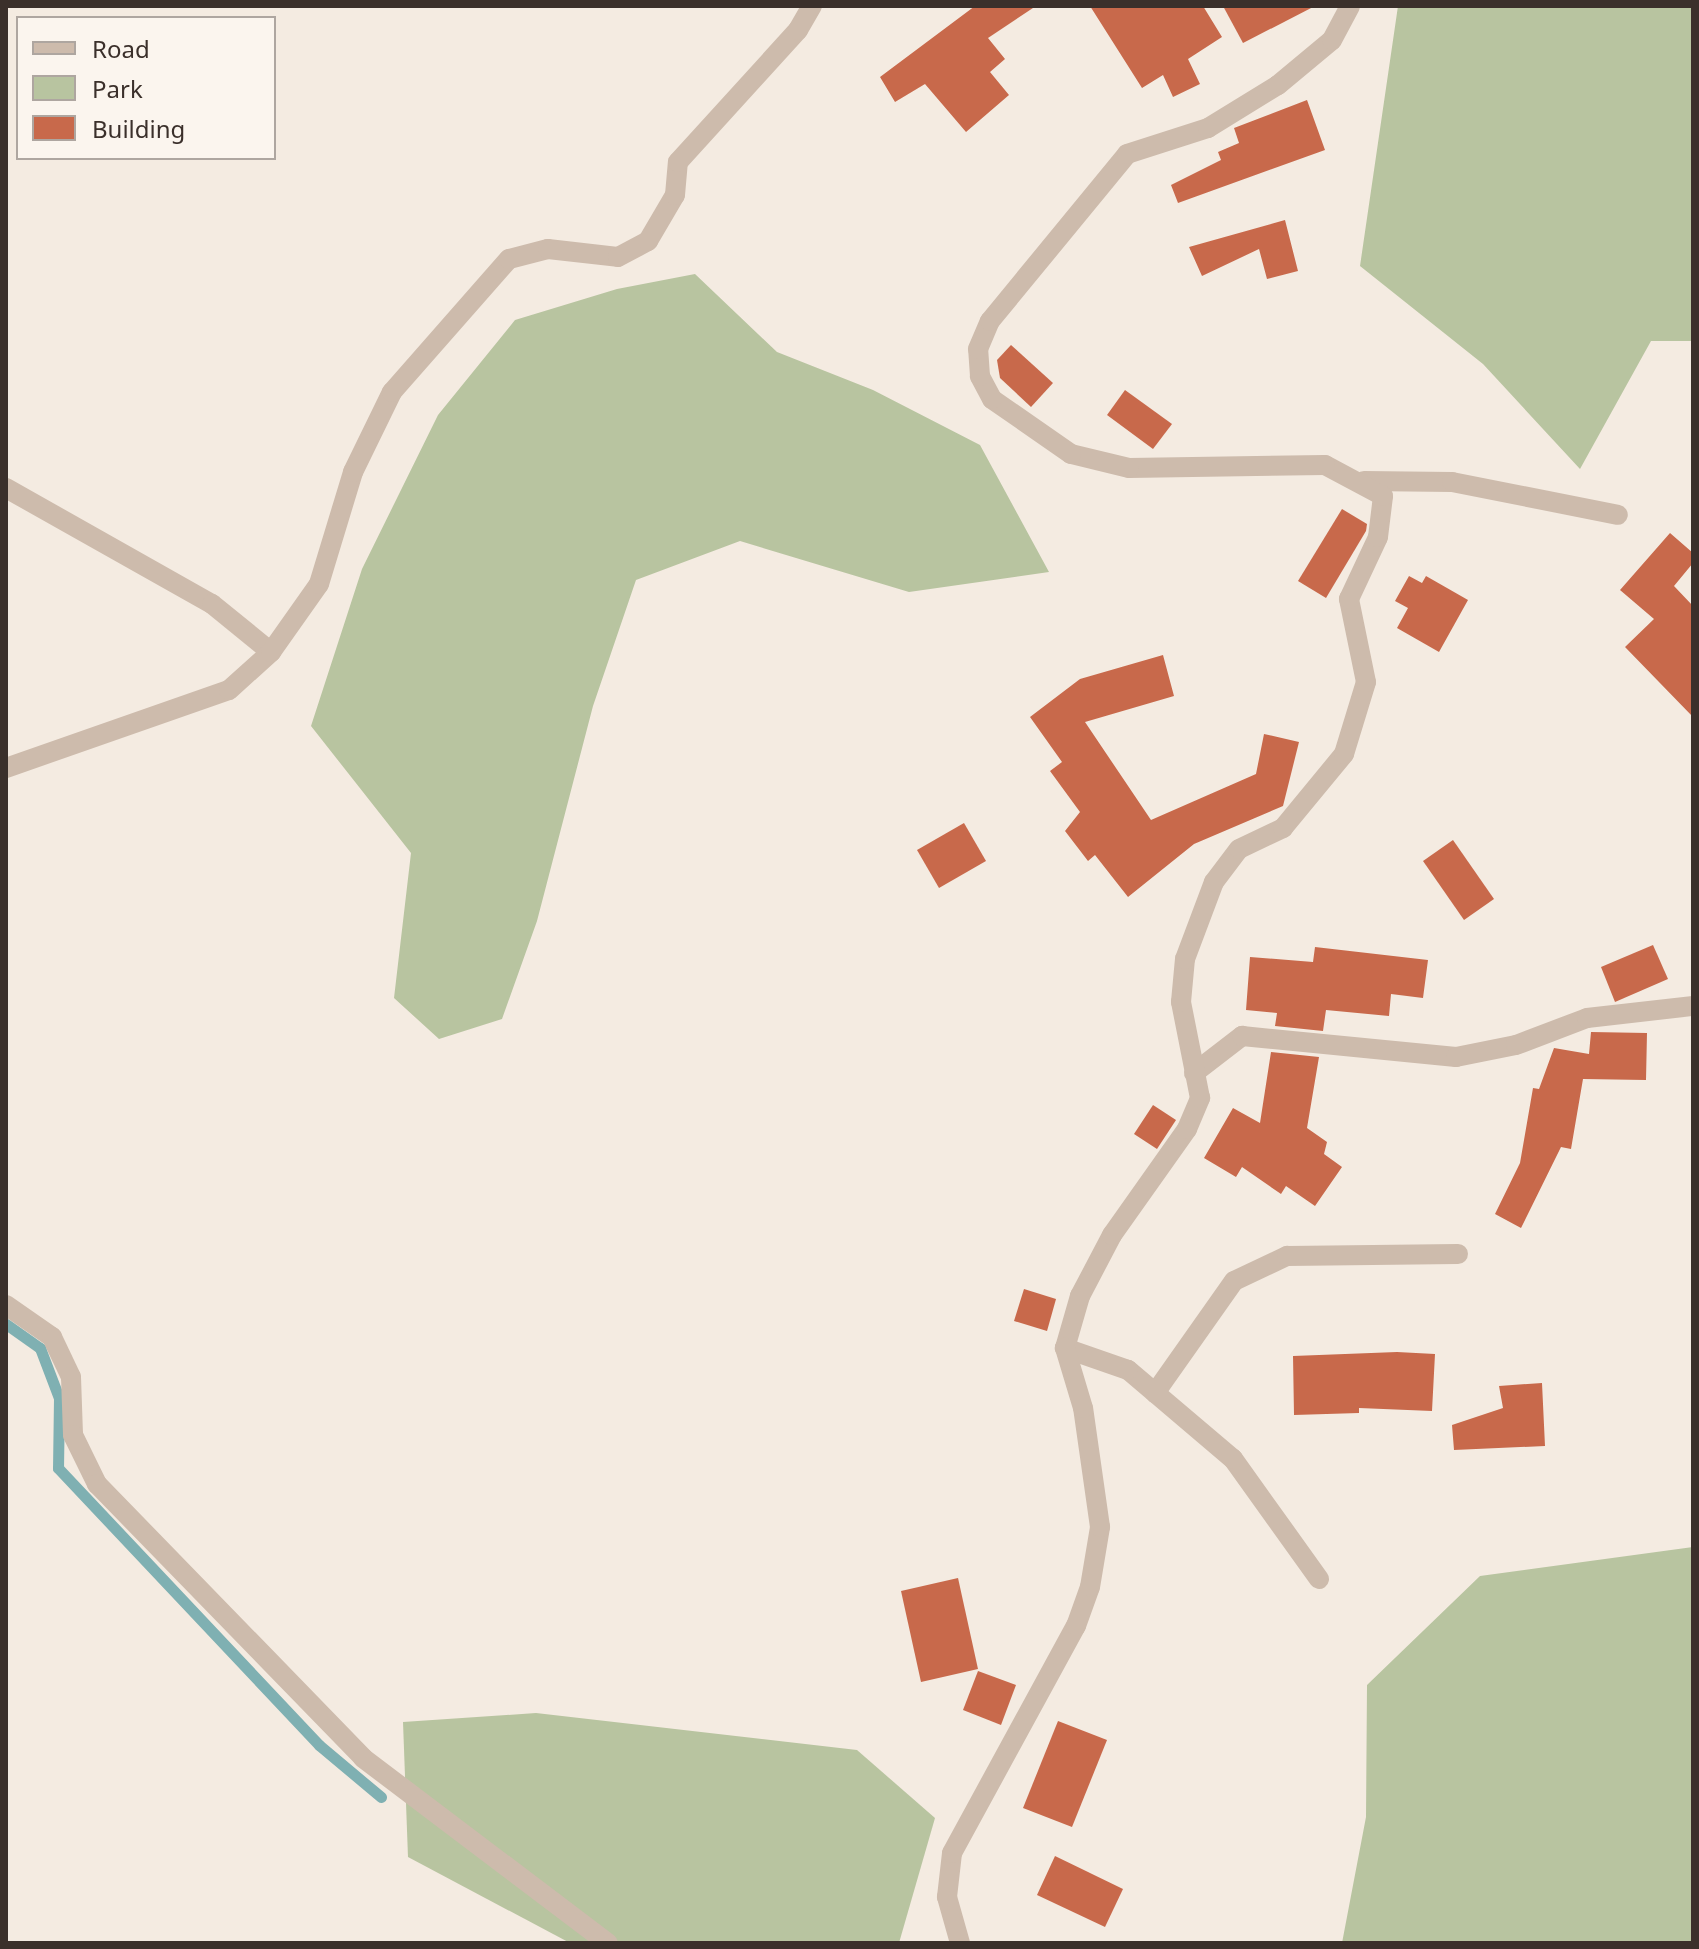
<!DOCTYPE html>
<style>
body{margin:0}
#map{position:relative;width:1699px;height:1949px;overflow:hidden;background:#f4ebe1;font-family:"Noto Sans",sans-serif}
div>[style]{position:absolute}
.green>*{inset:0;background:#b8c4a0}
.stream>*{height:11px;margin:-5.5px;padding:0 5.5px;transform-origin:5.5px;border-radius:5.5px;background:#7fb0b2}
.building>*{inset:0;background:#c8694b}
.minor>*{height:20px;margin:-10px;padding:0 10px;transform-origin:10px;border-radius:10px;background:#cdbbac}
span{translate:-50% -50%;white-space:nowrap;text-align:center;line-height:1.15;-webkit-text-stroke:6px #fbf5ee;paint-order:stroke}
.frame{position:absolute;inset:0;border:8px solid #3b302b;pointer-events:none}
.legend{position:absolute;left:16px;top:16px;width:260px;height:144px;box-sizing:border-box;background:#fbf5ee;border:2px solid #aea6a0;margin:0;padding:10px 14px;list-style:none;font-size:24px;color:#3b302b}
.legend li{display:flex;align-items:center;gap:16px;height:40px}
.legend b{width:40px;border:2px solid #aea6a0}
</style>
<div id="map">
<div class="green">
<i style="clip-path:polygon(1398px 6px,1693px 6px,1693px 341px,1651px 341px,1580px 469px,1483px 364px,1360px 266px)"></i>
<i style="clip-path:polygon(695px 274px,777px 352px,873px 390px,980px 445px,1049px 572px,909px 592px,740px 541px,636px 580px,593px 706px,537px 921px,502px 1019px,439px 1039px,394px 998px,411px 853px,311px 726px,362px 569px,438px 415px,515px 320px,617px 289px)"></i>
<i style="clip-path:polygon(1693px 1547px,1693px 1943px,1342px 1943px,1366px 1817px,1367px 1685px,1480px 1576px)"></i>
<i style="clip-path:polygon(536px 1713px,857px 1750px,935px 1818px,899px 1943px,570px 1943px,408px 1857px,403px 1722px)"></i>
</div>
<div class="stream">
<i style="left:6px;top:1324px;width:42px;rotate:35.2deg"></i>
<i style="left:40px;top:1348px;width:53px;rotate:69.2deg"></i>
<i style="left:59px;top:1398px;width:70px;rotate:90.8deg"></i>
<i style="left:58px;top:1468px;width:381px;rotate:46.7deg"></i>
<i style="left:319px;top:1745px;width:81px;rotate:40deg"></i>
</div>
<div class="building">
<i style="clip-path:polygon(975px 6px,1036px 6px,988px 38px,1005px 59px,990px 72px,1009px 95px,966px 132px,925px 84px,895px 102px,880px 77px)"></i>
<i style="clip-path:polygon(1090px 6px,1203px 6px,1222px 37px,1188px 59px,1200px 84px,1173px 97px,1163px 75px,1142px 88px)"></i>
<i style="clip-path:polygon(1223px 6px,1315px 6px,1243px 43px)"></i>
<i style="clip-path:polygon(1307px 100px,1325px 150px,1178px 203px,1171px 185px,1221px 160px,1218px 152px,1239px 143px,1234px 128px)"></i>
<i style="clip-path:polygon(1285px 220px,1298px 271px,1267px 279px,1259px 249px,1202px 276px,1189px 247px)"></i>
<i style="clip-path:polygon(1011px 345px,1053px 383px,1031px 407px,1000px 378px,997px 360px)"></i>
<i style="clip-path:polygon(1125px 390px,1172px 424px,1153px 449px,1107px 415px)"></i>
<i style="clip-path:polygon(1342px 509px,1367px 524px,1366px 531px,1326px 598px,1298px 581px)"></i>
<i style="clip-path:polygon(1670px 533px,1693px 553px,1693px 563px,1674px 586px,1693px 606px,1693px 717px,1625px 647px,1654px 619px,1620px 590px)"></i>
<i style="clip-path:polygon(1409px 576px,1422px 583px,1426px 576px,1468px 600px,1439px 652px,1397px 628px,1408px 608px,1395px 601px)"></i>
<i style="clip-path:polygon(1163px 655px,1174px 696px,1085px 722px,1151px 820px,1256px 774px,1264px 734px,1299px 742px,1283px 806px,1194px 844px,1128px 897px,1095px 855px,1088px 861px,1065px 831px,1080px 812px,1050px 771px,1062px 762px,1030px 717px,1080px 679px)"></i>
<i style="clip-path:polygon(964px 823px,986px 861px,939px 888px,917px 850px)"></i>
<i style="clip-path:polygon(1453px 840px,1494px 899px,1464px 920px,1423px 861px)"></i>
<i style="clip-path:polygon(1653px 945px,1668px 979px,1615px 1002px,1601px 967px)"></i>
<i style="clip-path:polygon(1315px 947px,1428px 960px,1423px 998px,1391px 994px,1389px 1016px,1326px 1010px,1323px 1031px,1275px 1026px,1277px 1013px,1246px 1010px,1250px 957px,1313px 962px)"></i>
<i style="clip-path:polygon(1591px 1032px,1647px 1033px,1646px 1080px,1583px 1079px,1571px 1149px,1561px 1147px,1521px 1228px,1495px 1214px,1520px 1163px,1533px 1088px,1539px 1089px,1554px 1048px,1589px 1054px)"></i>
<i style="clip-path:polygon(1271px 1052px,1319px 1057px,1307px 1128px,1327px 1142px,1324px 1154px,1342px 1167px,1315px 1206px,1286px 1186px,1281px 1194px,1242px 1167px,1236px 1177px,1204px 1158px,1233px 1108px,1260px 1123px)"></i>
<i style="clip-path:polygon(1153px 1105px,1176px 1120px,1157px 1149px,1134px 1134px)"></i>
<i style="clip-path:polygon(1024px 1289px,1056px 1299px,1047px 1331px,1014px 1321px)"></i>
<i style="clip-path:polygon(1397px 1352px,1435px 1354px,1432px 1411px,1359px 1408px,1359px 1413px,1294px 1415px,1293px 1356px)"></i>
<i style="clip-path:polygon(1542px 1383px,1545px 1446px,1454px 1450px,1452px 1425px,1503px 1408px,1499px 1386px)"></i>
<i style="clip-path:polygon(958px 1578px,978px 1669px,921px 1682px,901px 1591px)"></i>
<i style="clip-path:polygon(978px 1671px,1016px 1685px,1001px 1725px,963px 1710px)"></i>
<i style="clip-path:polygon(1058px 1721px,1107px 1740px,1072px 1827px,1023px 1808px)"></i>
<i style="clip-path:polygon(1055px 1856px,1123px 1889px,1105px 1927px,1037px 1895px)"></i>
</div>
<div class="minor">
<i style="left:1364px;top:481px;width:88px;rotate:0.7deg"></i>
<i style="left:1452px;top:482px;width:169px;rotate:11.2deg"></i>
<i style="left:6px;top:488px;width:236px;rotate:29.4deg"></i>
<i style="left:212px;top:604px;width:76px;rotate:39.1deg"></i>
<i style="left:6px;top:768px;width:236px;rotate:-19.3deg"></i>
<i style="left:229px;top:690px;width:57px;rotate:-42.1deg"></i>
<i style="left:271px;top:652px;width:83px;rotate:-54.8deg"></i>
<i style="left:319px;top:584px;width:117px;rotate:-73.1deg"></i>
<i style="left:353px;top:472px;width:89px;rotate:-64deg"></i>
<i style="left:392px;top:392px;width:177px;rotate:-48.7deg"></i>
<i style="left:509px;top:259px;width:40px;rotate:-14.4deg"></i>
<i style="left:548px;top:249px;width:70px;rotate:6.5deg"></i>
<i style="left:618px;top:257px;width:34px;rotate:-28deg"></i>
<i style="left:648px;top:241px;width:53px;rotate:-59.6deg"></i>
<i style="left:675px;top:195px;width:33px;rotate:-85deg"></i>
<i style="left:678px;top:162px;width:178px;rotate:-47.7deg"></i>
<i style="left:798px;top:30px;width:28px;rotate:-60deg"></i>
<i style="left:1194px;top:1073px;width:61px;rotate:-37.6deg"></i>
<i style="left:1242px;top:1036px;width:215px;rotate:5.6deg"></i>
<i style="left:1456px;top:1057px;width:61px;rotate:-11.3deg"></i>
<i style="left:1516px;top:1045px;width:76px;rotate:-20.8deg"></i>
<i style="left:1587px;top:1018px;width:107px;rotate:-6.5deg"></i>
<i style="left:6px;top:1305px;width:56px;rotate:34.8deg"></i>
<i style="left:52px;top:1337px;width:44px;rotate:64.6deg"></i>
<i style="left:71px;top:1377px;width:58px;rotate:88deg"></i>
<i style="left:73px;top:1435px;width:55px;rotate:63.9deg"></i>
<i style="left:97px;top:1484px;width:382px;rotate:45.8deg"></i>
<i style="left:363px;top:1758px;width:307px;rotate:37.1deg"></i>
<i style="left:1155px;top:1393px;width:137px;rotate:-54.8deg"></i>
<i style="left:1234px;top:1281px;width:59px;rotate:-25.3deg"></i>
<i style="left:1287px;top:1256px;width:171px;rotate:-0.7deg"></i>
<i style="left:1319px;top:1579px;width:148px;rotate:-125.6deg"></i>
<i style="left:1233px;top:1459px;width:138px;rotate:-139.7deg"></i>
<i style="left:1128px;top:1370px;width:67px;rotate:-160.8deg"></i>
<i style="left:1065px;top:1348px;width:54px;rotate:-73.9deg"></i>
<i style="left:1080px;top:1296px;width:69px;rotate:-62.3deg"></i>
<i style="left:1112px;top:1235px;width:130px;rotate:-54.7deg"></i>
<i style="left:1187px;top:1129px;width:34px;rotate:-67deg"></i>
<i style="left:1200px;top:1098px;width:98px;rotate:-101.2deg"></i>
<i style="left:1181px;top:1002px;width:43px;rotate:-84.7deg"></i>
<i style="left:1185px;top:959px;width:82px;rotate:-69.4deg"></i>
<i style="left:1214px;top:882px;width:41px;rotate:-52.9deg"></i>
<i style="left:1239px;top:849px;width:49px;rotate:-25.5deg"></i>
<i style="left:1283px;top:828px;width:96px;rotate:-50.5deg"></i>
<i style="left:1344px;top:754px;width:75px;rotate:-73deg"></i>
<i style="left:1366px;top:682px;width:85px;rotate:-101.6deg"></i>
<i style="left:1349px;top:599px;width:68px;rotate:-64.9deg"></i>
<i style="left:1378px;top:537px;width:41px;rotate:-83deg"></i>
<i style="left:1383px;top:496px;width:66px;rotate:-151.9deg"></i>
<i style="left:1325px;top:465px;width:196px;rotate:179.1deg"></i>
<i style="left:1129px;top:468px;width:60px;rotate:-166.4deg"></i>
<i style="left:1071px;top:454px;width:96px;rotate:-145.2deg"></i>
<i style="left:992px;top:399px;width:26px;rotate:-118deg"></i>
<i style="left:980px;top:376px;width:27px;rotate:-94deg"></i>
<i style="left:978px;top:349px;width:30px;rotate:-67deg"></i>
<i style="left:990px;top:321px;width:216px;rotate:-50.6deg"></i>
<i style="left:1127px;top:154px;width:85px;rotate:-17.8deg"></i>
<i style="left:1208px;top:128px;width:82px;rotate:-31.6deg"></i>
<i style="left:1278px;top:85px;width:70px;rotate:-39.8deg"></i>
<i style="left:1332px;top:40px;width:38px;rotate:-62deg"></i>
<i style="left:960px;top:1943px;width:48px;rotate:-105.8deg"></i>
<i style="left:947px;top:1897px;width:44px;rotate:-83.5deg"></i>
<i style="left:952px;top:1853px;width:259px;rotate:-61.4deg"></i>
<i style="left:1076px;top:1626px;width:41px;rotate:-70.3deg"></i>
<i style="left:1090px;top:1587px;width:61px;rotate:-80.5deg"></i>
<i style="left:1100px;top:1527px;width:120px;rotate:-98.1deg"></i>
<i style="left:1083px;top:1408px;width:63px;rotate:-106.7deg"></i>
</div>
<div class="frame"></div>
<ul class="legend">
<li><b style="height:10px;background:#cdbbac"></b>Road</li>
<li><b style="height:22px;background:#b8c4a0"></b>Park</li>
<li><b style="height:22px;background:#c8694b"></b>Building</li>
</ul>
</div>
